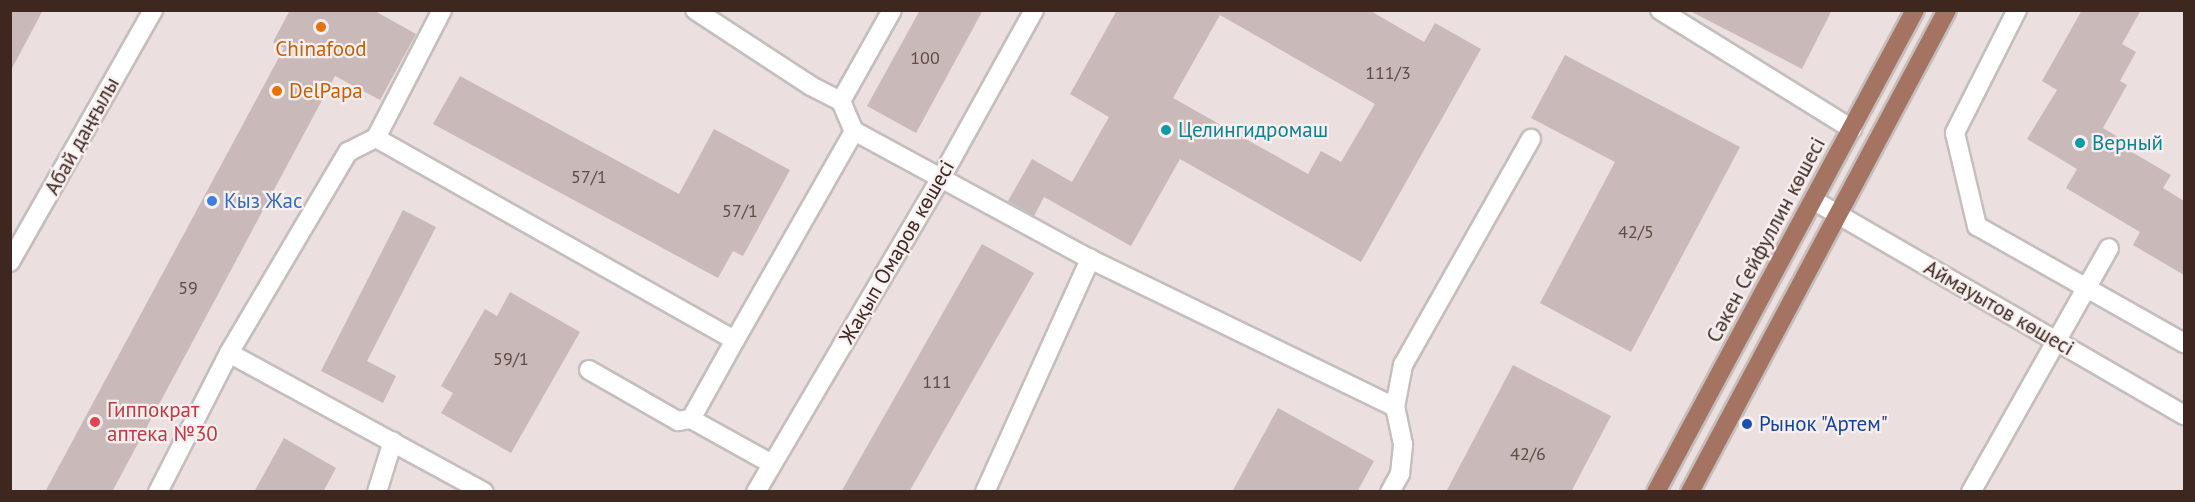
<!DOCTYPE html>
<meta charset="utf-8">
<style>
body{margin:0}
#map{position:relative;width:2195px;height:502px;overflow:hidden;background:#ebe0df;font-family:"PT Sans",sans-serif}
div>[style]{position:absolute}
.building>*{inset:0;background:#c9b9b8}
.roads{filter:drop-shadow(2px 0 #c5bebc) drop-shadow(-2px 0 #c5bebc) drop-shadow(0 2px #c5bebc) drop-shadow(0 -2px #c5bebc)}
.minor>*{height:18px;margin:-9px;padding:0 9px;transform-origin:9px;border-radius:9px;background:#fff}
.major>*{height:18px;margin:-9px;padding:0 9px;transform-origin:9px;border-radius:9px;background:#a47361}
.dots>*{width:16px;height:16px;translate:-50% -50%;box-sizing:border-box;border:3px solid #f8f0f0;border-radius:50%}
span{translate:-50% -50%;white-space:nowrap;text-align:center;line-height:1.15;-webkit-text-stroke:4.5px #f8f0f0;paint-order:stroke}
.number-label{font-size:18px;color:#604c45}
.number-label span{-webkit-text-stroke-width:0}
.food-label{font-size:21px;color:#c56008}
.left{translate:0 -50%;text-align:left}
.culture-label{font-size:21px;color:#0d838f}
.street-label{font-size:21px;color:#3d271f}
.shop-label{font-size:21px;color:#366cbe}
.health-label{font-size:21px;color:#be3a42}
.transit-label{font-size:21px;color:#164399}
.frame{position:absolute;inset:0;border:12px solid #3d271f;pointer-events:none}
</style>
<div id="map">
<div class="building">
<i style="clip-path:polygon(10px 10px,43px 10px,10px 72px)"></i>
<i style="clip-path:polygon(290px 10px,373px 10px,416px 34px,380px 100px,335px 76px,112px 492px,45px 492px,284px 48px,273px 42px)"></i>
<i style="clip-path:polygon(920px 10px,983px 10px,916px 133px,867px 106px)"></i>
<i style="clip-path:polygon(evenodd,1117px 10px,1369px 10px,1424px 42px,1435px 23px,1481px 49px,1361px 262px,1180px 159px,1131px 246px,1044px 197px,1034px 216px,1008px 201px,1032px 159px,1072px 182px,1109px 117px,1070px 94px,1117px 10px,1220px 15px,1375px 104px,1341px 162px,1321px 151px,1308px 174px,1173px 98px,1220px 15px)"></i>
<i style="clip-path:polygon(1688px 10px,1832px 10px,1802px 69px)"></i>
<i style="clip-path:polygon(2082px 10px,2141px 10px,2122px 44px,2136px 52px,2120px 81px,2127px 85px,2103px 128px,2133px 146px,2130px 151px,2171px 175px,2163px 188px,2184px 201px,2184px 275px,2133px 245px,2140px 232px,2066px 188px,2077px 169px,2027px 139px,2057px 90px,2042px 81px)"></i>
<i style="clip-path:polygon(1565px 55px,1740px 147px,1631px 352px,1540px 303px,1615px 162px,1531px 118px)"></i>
<i style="clip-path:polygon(460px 76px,679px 194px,714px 129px,790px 170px,743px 256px,733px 251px,718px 278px,433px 124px)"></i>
<i style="clip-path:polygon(403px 210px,436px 227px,367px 361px,396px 376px,383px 403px,321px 371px)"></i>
<i style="clip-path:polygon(982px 244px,1034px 273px,909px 492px,841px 492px)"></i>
<i style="clip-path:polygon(510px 292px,580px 332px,511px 453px,441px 413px,453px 393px,441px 386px,485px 309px,497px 316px)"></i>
<i style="clip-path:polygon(1513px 365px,1611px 416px,1571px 492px,1446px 492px)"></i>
<i style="clip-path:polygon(1278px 408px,1374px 461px,1357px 492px,1232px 492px)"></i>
<i style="clip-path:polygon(284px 438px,336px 468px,323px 492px,254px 492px)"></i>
</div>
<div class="roads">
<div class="minor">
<i style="left:695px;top:10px;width:139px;rotate:33.2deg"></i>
<i style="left:811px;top:86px;width:34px;rotate:27deg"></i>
<i style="left:841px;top:101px;width:33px;rotate:67deg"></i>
<i style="left:854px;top:131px;width:268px;rotate:28.5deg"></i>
<i style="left:1090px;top:259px;width:339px;rotate:25.9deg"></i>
<i style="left:1660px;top:10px;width:226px;rotate:31.8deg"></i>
<i style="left:2017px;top:10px;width:138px;rotate:116.8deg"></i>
<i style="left:1955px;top:133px;width:96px;rotate:76.7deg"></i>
<i style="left:1977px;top:226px;width:238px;rotate:29.5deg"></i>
<i style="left:841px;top:101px;width:104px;rotate:-60.7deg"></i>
<i style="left:376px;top:138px;width:412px;rotate:29.4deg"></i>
<i style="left:735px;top:340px;width:241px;rotate:-60.3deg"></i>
<i style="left:1813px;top:200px;width:429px;rotate:30.1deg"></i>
<i style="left:10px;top:262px;width:290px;rotate:-60.4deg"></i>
<i style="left:229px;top:353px;width:290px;rotate:28.6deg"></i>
<i style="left:589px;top:370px;width:103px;rotate:29.8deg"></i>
<i style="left:678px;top:421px;width:13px;rotate:-9deg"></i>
<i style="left:691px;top:419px;width:90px;rotate:-60.9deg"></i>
<i style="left:691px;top:419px;width:93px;rotate:29.1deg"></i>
<i style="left:158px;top:492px;width:156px;rotate:-62.9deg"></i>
<i style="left:229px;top:353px;width:234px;rotate:-59.4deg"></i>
<i style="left:348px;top:152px;width:31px;rotate:-27deg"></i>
<i style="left:376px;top:138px;width:144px;rotate:-62.7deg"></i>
<i style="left:377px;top:492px;width:53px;rotate:-72.6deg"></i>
<i style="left:756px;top:492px;width:364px;rotate:-59.5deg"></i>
<i style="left:941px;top:178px;width:192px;rotate:-61deg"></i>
<i style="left:985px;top:492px;width:256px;rotate:-65.7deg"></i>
<i style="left:1390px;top:492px;width:21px;rotate:-61deg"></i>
<i style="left:1400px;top:474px;width:30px;rotate:-84deg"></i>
<i style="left:1403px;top:444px;width:38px;rotate:-102deg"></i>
<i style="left:1395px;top:407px;width:43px;rotate:-79.2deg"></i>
<i style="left:1403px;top:365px;width:260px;rotate:-60.5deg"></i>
<i style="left:1971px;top:492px;width:280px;rotate:-60.5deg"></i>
</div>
<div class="major">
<i style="left:1656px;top:492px;width:547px;rotate:-61.75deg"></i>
<i style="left:1690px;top:492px;width:546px;rotate:-61.93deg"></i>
</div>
</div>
<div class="dots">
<i style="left:321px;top:27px;background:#e8710a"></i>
<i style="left:277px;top:91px;background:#e8710a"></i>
<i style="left:1166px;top:130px;background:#0f9aa8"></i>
<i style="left:2080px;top:143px;background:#0f9aa8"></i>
<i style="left:212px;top:201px;background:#3f7fe0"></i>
<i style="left:95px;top:422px;background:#e0444e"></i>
<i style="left:1747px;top:424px;background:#1a4fb4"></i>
</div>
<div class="number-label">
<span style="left:925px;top:58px">100</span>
<span style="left:1388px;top:73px">111/3</span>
<span style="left:589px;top:177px">57/1</span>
<span style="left:740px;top:211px">57/1</span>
<span style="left:1636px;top:232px">42/5</span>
<span style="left:188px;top:288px">59</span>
<span style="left:511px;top:359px">59/1</span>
<span style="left:937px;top:382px">111</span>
<span style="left:1528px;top:454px">42/6</span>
</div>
<div class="food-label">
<span style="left:321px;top:49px">Chinafood</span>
<span class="left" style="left:289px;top:91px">DelPapa</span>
</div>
<div class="culture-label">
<span class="left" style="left:1178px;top:130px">Целингидромаш</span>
<span class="left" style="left:2092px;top:143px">Верный</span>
</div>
<div class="street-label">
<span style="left:82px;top:136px;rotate:-61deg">Абай даңғылы</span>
<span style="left:1766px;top:240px;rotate:-62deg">Сәкен Сейфуллин көшесі</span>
<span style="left:897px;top:252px;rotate:-60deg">Жақып Омаров көшесі</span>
<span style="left:1999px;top:308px;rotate:30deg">Аймауытов көшесі</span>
</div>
<div class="shop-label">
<span class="left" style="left:224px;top:201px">Кыз Жас</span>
</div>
<div class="health-label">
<span class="left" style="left:107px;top:422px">Гиппократ<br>аптека №30</span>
</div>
<div class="transit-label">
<span class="left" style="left:1759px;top:424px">Рынок "Артем"</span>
</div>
<div class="frame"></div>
</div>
